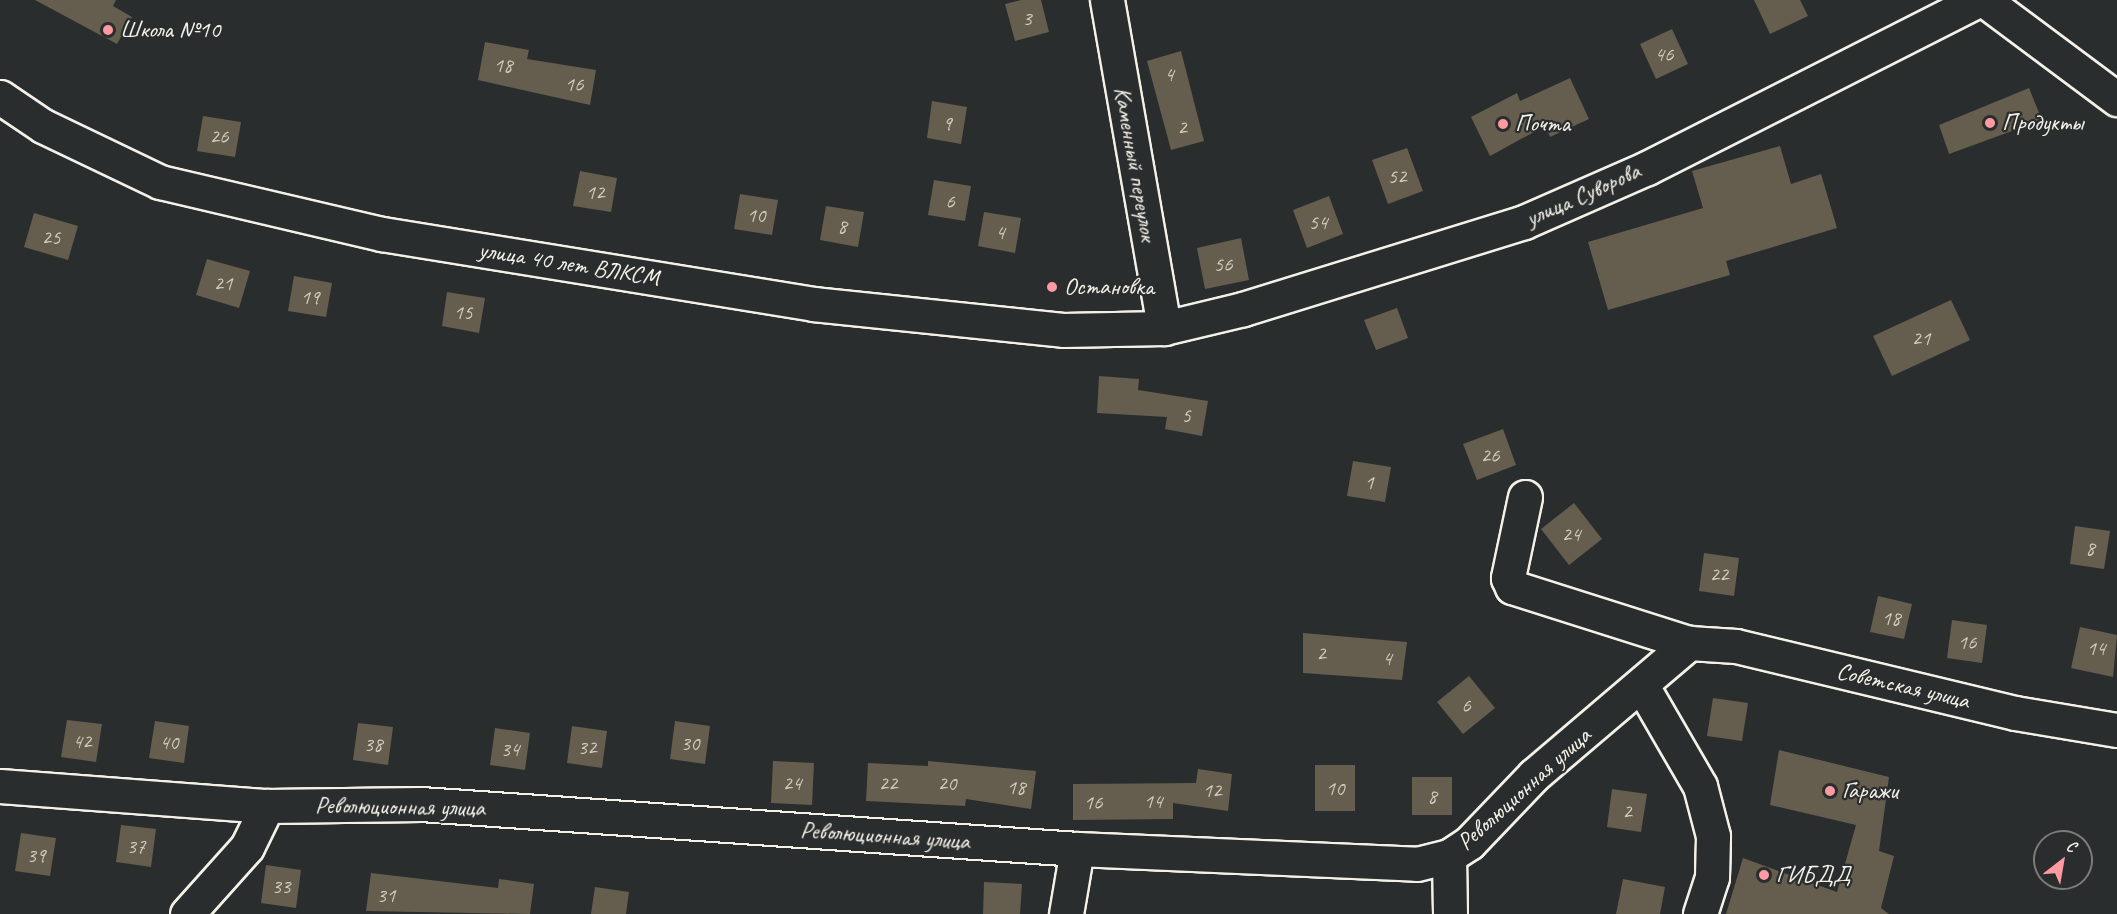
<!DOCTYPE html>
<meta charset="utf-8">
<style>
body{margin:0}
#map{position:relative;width:2117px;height:914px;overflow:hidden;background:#2a2d2e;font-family:Caveat,sans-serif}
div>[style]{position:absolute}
.building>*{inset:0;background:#655d4d}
.roads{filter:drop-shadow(2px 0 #f4f1e8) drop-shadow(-2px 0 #f4f1e8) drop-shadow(0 2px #f4f1e8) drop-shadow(0 -2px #f4f1e8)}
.minor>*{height:33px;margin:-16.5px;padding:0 16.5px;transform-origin:16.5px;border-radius:16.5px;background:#2a2d2e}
.dots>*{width:16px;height:16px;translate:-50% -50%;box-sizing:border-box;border:3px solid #2a2d2e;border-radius:50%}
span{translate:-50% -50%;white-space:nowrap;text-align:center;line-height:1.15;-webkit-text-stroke:4.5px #2a2d2e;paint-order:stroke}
.number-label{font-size:21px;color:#d0ccc1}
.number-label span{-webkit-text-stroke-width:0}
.poi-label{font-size:24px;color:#f4f1e8}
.left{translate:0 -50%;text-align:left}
.street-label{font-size:24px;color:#f4f1e8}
.north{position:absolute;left:2033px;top:830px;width:60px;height:60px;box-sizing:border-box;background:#2a2d2e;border:2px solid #7b7b78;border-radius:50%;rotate:31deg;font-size:16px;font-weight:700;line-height:24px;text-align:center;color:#f4f1e8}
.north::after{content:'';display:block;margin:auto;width:21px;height:27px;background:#ff9aa2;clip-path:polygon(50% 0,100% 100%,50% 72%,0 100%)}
</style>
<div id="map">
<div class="building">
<i style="clip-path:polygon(35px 0,116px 0,113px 6px,132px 17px,117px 44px)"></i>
<i style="clip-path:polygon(1021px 0,1041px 0,1049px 32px,1015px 41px,1005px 4px)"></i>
<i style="clip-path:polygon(1754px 0,1800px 0,1808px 16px,1770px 34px)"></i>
<i style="clip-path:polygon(1672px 29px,1688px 64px,1656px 79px,1640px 44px)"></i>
<i style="clip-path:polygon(485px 42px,529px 50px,527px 59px,596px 70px,590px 105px,478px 80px)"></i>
<i style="clip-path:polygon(1181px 51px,1204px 141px,1171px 150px,1147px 61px)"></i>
<i style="clip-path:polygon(1570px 78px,1589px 119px,1550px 137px,1545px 126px,1490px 156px,1471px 117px,1517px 93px,1520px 101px)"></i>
<i style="clip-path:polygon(2029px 88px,2042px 120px,1949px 154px,1939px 125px)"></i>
<i style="clip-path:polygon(932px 101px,967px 107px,961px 144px,927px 138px)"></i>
<i style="clip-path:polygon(203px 116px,241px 122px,235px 157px,197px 151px)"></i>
<i style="clip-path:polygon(1780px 146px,1791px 184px,1821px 174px,1837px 228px,1726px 261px,1730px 275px,1608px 310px,1588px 242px,1703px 208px,1692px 171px)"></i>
<i style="clip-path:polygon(1407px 148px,1423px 191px,1388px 204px,1372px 160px)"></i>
<i style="clip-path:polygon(580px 171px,617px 178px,611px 212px,573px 206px)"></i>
<i style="clip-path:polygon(934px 180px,971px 186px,965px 221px,928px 215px)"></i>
<i style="clip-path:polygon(740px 194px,778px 200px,772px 235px,734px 229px)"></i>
<i style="clip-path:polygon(1329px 196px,1343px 234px,1307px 248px,1293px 210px)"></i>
<i style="clip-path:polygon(826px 206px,864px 212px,858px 247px,820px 240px)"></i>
<i style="clip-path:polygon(984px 212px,1021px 218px,1015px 253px,978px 246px)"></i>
<i style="clip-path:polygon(34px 213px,78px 226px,68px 260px,24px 247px)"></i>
<i style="clip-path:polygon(1241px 238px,1249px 280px,1205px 289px,1197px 248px)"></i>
<i style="clip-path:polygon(207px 259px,250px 271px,239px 308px,196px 295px)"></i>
<i style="clip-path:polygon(294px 276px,332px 283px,326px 317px,288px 311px)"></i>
<i style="clip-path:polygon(447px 292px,485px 298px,479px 333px,442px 326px)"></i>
<i style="clip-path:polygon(1951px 300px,1970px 340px,1892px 376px,1873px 336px)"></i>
<i style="clip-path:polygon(1397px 308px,1408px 338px,1376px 350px,1364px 320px)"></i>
<i style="clip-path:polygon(1099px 376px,1139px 379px,1138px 390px,1208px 401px,1202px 436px,1165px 429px,1167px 417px,1097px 413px)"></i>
<i style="clip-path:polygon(1503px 429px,1516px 465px,1477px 480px,1463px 444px)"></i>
<i style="clip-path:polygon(1353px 461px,1391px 467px,1385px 502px,1347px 496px)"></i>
<i style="clip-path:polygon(1574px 503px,1602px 539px,1569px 565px,1541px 529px)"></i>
<i style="clip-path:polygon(2075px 526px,2110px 531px,2104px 569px,2070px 564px)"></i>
<i style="clip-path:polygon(1704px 553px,1739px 558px,1734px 596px,1699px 591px)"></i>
<i style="clip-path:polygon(1878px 596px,1912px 604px,1904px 639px,1870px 632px)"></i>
<i style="clip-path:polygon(1952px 620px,1987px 625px,1982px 663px,1947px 658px)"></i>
<i style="clip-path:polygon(2080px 627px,2117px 635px,2113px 677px,2071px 668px)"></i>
<i style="clip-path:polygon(1303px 633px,1407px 642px,1402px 680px,1303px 673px)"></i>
<i style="clip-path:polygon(1469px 676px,1495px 708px,1463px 734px,1437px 702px)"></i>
<i style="clip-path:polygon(1713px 698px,1748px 703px,1742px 741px,1707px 736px)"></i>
<i style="clip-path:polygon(67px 720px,102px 724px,96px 762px,61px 757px)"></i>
<i style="clip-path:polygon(155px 721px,189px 726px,184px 763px,149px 758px)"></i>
<i style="clip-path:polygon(675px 721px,710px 726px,705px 764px,670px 759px)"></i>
<i style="clip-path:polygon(358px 723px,393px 727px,388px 765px,353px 760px)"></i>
<i style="clip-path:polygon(572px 726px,607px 731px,602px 768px,567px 763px)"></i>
<i style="clip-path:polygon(495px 728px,530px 733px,525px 770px,490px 765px)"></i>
<i style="clip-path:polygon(1779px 750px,1889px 777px,1879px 851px,1894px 856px,1881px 908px,1889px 914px,1726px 914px,1743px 858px,1837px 892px,1856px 825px,1770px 805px)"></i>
<i style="clip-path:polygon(773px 761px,814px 763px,812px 805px,771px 803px)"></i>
<i style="clip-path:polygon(928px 761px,1036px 771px,1031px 809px,966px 799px,965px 806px,866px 801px,868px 763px,928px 766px)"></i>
<i style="clip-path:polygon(1315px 765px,1355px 765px,1355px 811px,1315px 811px)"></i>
<i style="clip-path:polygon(1198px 769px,1232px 774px,1228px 811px,1173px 803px,1173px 819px,1073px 820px,1073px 784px,1196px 783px)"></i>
<i style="clip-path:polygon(1412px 777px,1452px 777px,1452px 815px,1412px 815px)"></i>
<i style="clip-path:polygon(1612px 789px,1647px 794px,1641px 832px,1607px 827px)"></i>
<i style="clip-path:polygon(121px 825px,156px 829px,151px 867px,116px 862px)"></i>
<i style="clip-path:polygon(21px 833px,56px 838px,50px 876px,15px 871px)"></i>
<i style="clip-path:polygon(266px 865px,301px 870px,296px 908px,261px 903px)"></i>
<i style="clip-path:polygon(371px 873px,498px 888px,499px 879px,534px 884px,530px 914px,366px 911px)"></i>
<i style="clip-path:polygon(1623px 879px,1665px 887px,1660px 914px,1616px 914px)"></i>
<i style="clip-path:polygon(984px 882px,1022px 884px,1020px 914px,983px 914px)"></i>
<i style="clip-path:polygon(595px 887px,629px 892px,626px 914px,591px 914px)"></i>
</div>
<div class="roads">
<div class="minor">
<i style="left:1107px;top:0;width:333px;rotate:80.1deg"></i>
<i style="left:1984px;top:0;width:166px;rotate:36.7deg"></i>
<i style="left:0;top:97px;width:52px;rotate:34deg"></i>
<i style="left:43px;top:126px;width:130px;rotate:25.6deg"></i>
<i style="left:160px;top:182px;width:228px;rotate:13.2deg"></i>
<i style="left:382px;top:234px;width:437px;rotate:9.2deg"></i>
<i style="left:813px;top:304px;width:251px;rotate:5.9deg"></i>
<i style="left:1063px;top:330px;width:101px;rotate:-1.1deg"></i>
<i style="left:1164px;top:328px;width:81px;rotate:-13.5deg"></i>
<i style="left:1243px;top:309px;width:294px;rotate:-17.2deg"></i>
<i style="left:1524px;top:222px;width:134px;rotate:-23.7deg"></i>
<i style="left:1647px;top:168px;width:371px;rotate:-26.9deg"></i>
<i style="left:1525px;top:497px;width:83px;rotate:101.9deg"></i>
<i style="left:1508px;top:578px;width:10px;rotate:66deg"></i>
<i style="left:1512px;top:587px;width:186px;rotate:17.6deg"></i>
<i style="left:1689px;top:643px;width:47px;rotate:3.7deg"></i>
<i style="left:1736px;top:646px;width:287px;rotate:13.5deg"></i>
<i style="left:2015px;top:713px;width:103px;rotate:9.5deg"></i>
<i style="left:1642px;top:686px;width:116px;rotate:59.9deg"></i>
<i style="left:1700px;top:786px;width:52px;rotate:75.4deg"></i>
<i style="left:1713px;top:836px;width:41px;rotate:91.4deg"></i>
<i style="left:1712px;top:877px;width:39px;rotate:108deg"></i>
<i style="left:0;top:786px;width:268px;rotate:4.3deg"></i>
<i style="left:267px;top:806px;width:154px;rotate:-0.7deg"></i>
<i style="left:421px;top:804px;width:658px;rotate:3.92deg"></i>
<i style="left:1077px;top:849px;width:340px;rotate:2.5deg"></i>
<i style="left:1417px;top:864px;width:33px;rotate:-14deg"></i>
<i style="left:1449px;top:856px;width:24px;rotate:-33deg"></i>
<i style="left:1469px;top:843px;width:94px;rotate:-46.3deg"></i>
<i style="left:1534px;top:775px;width:204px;rotate:-40.4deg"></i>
<i style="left:1449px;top:856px;width:58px;rotate:89deg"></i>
<i style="left:187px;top:914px;width:90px;rotate:-48.2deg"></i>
<i style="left:247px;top:847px;width:46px;rotate:-64deg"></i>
<i style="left:1066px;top:914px;width:66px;rotate:-80.4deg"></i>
</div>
</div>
<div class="dots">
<i style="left:108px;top:30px;background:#ff9aa2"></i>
<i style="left:1990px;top:123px;background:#ff9aa2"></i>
<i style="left:1503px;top:124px;background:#ff9aa2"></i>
<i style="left:1052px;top:287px;background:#ff9aa2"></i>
<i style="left:1830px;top:791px;background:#ff9aa2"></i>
<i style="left:1764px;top:875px;background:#ff9aa2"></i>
</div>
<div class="number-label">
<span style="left:1027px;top:18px">3</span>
<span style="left:1664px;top:54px">46</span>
<span style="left:503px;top:65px">18</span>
<span style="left:1169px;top:74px">4</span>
<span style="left:574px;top:84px">16</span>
<span style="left:947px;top:123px">9</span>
<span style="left:1182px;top:127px">2</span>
<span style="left:219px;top:136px">26</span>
<span style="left:1397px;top:176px">52</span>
<span style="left:595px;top:192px">12</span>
<span style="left:950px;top:201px">6</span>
<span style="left:756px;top:215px">10</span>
<span style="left:1318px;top:222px">54</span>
<span style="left:842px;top:226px">8</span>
<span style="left:1000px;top:232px">4</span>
<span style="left:51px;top:237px">25</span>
<span style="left:1223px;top:264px">56</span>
<span style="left:223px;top:283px">21</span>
<span style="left:310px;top:297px">19</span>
<span style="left:463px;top:312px">15</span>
<span style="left:1921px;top:338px">21</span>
<span style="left:1186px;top:415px">5</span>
<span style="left:1490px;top:455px">26</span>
<span style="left:1369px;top:482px">1</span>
<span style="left:1571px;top:534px">24</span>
<span style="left:2090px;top:548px">8</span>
<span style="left:1719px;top:574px">22</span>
<span style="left:1891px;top:618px">18</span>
<span style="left:1967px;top:642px">16</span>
<span style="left:2096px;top:648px">14</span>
<span style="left:1321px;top:653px">2</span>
<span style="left:1387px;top:658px">4</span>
<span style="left:1466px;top:705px">6</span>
<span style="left:82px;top:741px">42</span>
<span style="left:169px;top:742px">40</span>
<span style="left:690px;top:743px">30</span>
<span style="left:373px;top:744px">38</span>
<span style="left:587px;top:747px">32</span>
<span style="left:510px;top:749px">34</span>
<span style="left:792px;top:783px">24</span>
<span style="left:888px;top:783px">22</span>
<span style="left:947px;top:783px">20</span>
<span style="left:1016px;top:787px">18</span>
<span style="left:1335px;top:788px">10</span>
<span style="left:1212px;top:790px">12</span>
<span style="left:1432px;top:796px">8</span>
<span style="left:1153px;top:801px">14</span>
<span style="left:1093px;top:802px">16</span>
<span style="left:1627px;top:811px">2</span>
<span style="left:136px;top:846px">37</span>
<span style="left:36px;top:855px">39</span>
<span style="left:281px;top:886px">33</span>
<span style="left:386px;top:895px">31</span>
</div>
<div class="poi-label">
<span class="left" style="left:120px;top:30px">Школа №10</span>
<span class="left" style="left:2002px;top:123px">Продукты</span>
<span class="left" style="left:1515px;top:124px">Почта</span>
<span class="left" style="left:1064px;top:287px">Остановка</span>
<span class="left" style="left:1842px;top:791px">Гаражи</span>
<span class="left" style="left:1776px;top:875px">ГИБДД</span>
</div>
<div class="street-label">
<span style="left:1135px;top:164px;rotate:80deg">Каменный переулок</span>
<span style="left:1583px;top:195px;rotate:-24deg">улица Суворова</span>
<span style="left:569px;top:264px;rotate:9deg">улица 40 лет ВЛКСМ</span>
<span style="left:1903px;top:686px;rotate:13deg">Советская улица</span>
<span style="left:1524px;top:789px;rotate:-42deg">Революционная улица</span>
<span style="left:400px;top:807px;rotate:1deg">Революционная улица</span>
<span style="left:885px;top:836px;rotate:4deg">Революционная улица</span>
</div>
<div class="north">С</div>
</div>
